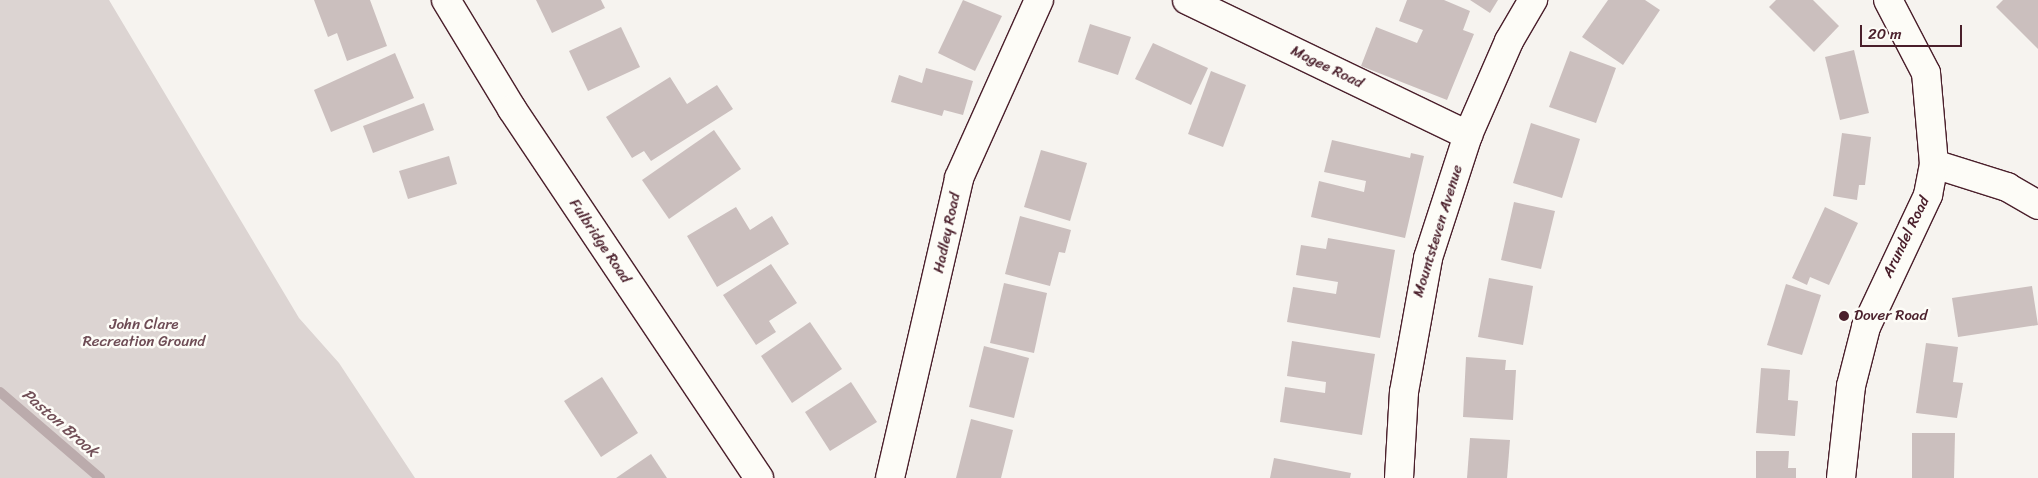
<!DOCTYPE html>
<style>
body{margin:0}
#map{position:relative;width:2038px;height:478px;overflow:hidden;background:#f6f3ef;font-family:Sriracha,sans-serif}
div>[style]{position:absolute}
.green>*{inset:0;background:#dcd4d2}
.stream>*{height:10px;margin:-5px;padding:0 5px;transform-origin:5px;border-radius:5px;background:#bbabac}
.building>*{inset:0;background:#cbbfbe}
.roads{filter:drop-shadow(1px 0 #4a1f2b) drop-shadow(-1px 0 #4a1f2b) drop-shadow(0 1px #4a1f2b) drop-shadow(0 -1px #4a1f2b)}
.minor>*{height:28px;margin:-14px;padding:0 14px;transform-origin:14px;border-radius:14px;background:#fdfcf7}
.dots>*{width:14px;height:14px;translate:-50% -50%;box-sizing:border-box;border:2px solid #fdfcf7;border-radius:50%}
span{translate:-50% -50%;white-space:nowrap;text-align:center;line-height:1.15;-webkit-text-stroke:5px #fdfcf7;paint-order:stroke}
.street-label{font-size:15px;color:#4a1f2b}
.poi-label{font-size:15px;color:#4a1f2b}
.left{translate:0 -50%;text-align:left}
.park-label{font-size:15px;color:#6e4c55}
.water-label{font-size:16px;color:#725058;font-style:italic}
.scale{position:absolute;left:1860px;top:25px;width:102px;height:22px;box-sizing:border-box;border:2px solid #4a1f2b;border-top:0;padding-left:6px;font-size:15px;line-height:18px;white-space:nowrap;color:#4a1f2b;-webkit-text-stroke:4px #fdfcf7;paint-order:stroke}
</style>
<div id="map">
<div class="green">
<i style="clip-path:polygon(0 0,109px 0,299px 318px,339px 363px,415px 478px,0 478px)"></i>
</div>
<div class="stream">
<i style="left:0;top:392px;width:132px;rotate:40.7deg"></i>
</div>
<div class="building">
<i style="clip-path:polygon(314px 0,370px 0,387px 46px,347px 61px,337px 33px,328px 37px)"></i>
<i style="clip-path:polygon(536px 0,601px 0,605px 8px,552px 33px)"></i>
<i style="clip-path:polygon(963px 0,1002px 16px,975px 71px,938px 53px)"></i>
<i style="clip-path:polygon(1407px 0,1444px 0,1470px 11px,1463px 30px,1474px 34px,1447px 100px,1361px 66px,1376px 27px,1417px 43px,1423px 30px,1399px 21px)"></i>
<i style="clip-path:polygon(1470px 0,1498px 0,1490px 13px)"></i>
<i style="clip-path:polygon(1608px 0,1645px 0,1660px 10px,1623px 65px,1582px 37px)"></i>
<i style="clip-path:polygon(1776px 0,1813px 0,1839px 26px,1814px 52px,1769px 7px)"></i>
<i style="clip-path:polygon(2003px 0,2038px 0,2038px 49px,1996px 7px)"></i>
<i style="clip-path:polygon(1090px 24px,1131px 37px,1118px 75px,1078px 62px)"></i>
<i style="clip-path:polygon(621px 27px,640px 67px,588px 91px,569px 51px)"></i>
<i style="clip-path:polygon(1153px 43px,1208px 68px,1191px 105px,1135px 79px)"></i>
<i style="clip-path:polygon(1854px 50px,1869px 113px,1840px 120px,1825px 57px)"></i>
<i style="clip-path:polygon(1570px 51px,1616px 68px,1596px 123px,1549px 107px)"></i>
<i style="clip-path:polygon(395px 53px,414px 98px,331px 132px,314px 90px)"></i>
<i style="clip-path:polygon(926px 68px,973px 81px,963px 115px,944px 110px,942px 116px,891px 102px,899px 75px,922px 83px)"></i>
<i style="clip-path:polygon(1211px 71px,1246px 85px,1223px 147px,1188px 134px)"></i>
<i style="clip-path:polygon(670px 77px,687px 104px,717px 85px,733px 109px,651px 161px,644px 151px,632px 158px,606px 117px)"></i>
<i style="clip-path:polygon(424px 103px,434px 130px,373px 153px,363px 126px)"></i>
<i style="clip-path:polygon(1531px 123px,1580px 139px,1562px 198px,1513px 183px)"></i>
<i style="clip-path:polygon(714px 130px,741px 169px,669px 219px,642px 180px)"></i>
<i style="clip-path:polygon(1842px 133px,1871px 137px,1865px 185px,1859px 185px,1857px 200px,1833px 196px)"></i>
<i style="clip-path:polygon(1332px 140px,1410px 158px,1411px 153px,1424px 156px,1405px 238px,1311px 217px,1319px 181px,1364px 192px,1366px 181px,1324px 172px)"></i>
<i style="clip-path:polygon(1041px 150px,1087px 163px,1070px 221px,1024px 207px)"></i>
<i style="clip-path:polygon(449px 156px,457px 184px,408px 199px,399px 171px)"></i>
<i style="clip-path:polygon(1514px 202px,1555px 211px,1541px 269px,1501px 260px)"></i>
<i style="clip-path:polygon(736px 207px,750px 230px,772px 216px,789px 244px,717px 287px,687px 236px)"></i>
<i style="clip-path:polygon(1825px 207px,1858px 223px,1829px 285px,1810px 277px,1807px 285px,1792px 278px)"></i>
<i style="clip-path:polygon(1020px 216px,1071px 230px,1065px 253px,1059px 252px,1050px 286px,1005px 274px)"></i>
<i style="clip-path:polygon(1328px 238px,1395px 250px,1380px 338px,1287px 322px,1293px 287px,1336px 294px,1338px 282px,1296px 275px,1301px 245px,1326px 249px)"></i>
<i style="clip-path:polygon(771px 264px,797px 303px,769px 321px,776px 332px,756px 345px,723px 295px)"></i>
<i style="clip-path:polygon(1489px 278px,1533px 286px,1523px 345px,1478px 337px)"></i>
<i style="clip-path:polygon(1004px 283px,1047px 293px,1034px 353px,990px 343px)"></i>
<i style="clip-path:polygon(1786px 284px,1821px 295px,1802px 355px,1767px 345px)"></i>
<i style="clip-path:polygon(2032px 286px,2038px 325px,1958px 337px,1952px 298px)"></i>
<i style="clip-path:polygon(810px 322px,842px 369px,792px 403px,761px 356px)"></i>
<i style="clip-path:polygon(1292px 341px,1375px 354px,1362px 435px,1280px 422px,1285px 387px,1325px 393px,1326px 382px,1287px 376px)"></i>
<i style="clip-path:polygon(1926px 343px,1958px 347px,1953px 382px,1963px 383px,1957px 418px,1916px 413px)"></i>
<i style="clip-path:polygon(984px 346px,1029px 358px,1014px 418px,969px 407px)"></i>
<i style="clip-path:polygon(1466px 357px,1506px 360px,1505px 370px,1516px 370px,1513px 420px,1463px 417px)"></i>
<i style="clip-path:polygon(1761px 368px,1790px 370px,1788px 400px,1798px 401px,1795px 436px,1756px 433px)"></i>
<i style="clip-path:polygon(602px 377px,638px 433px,601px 457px,564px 401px)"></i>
<i style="clip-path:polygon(851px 382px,877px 422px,830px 451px,805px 412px)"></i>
<i style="clip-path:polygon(971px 419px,1013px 430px,1001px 478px,956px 478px)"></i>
<i style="clip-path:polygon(1912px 433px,1955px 433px,1954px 478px,1912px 478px)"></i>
<i style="clip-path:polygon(1470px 438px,1510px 440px,1507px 478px,1467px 478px)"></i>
<i style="clip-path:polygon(1756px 451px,1789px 451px,1788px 468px,1796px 468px,1796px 478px,1756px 478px)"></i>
<i style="clip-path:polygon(651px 454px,667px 478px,616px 478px)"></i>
<i style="clip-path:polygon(1274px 458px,1351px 473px,1350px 478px,1270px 478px)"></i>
</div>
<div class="roads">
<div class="minor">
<i style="left:446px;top:0;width:127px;rotate:58.8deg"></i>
<i style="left:512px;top:109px;width:444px;rotate:56.2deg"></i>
<i style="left:1187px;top:0;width:312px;rotate:25.7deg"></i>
<i style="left:1934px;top:164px;width:77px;rotate:17.5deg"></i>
<i style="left:2007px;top:187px;width:36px;rotate:30deg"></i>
<i style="left:890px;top:478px;width:308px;rotate:-77deg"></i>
<i style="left:959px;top:178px;width:195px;rotate:-65.8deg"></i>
<i style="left:1399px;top:478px;width:86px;rotate:-86.7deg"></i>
<i style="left:1404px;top:392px;width:136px;rotate:-79.8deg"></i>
<i style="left:1428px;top:258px;width:129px;rotate:-72deg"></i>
<i style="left:1468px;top:135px;width:103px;rotate:-66.4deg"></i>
<i style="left:1509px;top:41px;width:48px;rotate:-59.7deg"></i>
<i style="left:1841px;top:478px;width:93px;rotate:-83.8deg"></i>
<i style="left:1851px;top:386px;width:61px;rotate:-75.7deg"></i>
<i style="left:1866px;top:327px;width:146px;rotate:-64.8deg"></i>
<i style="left:1928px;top:195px;width:32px;rotate:-79deg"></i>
<i style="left:1934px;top:164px;width:91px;rotate:-95deg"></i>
<i style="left:1926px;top:73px;width:82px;rotate:-117.5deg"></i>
</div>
</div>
<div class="dots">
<i style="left:1844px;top:316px;background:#4a1f2b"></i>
</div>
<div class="street-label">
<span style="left:1327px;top:67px;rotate:26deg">Magee Road</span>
<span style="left:1438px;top:231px;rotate:-73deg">Mountsteven Avenue</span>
<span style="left:947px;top:233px;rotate:-78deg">Hadley Road</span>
<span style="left:1906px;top:237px;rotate:-64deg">Arundel Road</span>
<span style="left:600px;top:241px;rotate:56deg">Fulbridge Road</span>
</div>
<div class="poi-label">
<span class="left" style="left:1854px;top:316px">Dover Road</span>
</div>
<div class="park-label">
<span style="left:144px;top:333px">John Clare<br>Recreation Ground</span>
</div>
<div class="water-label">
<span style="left:60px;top:423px;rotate:41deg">Paston Brook</span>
</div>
<div class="scale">20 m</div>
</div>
